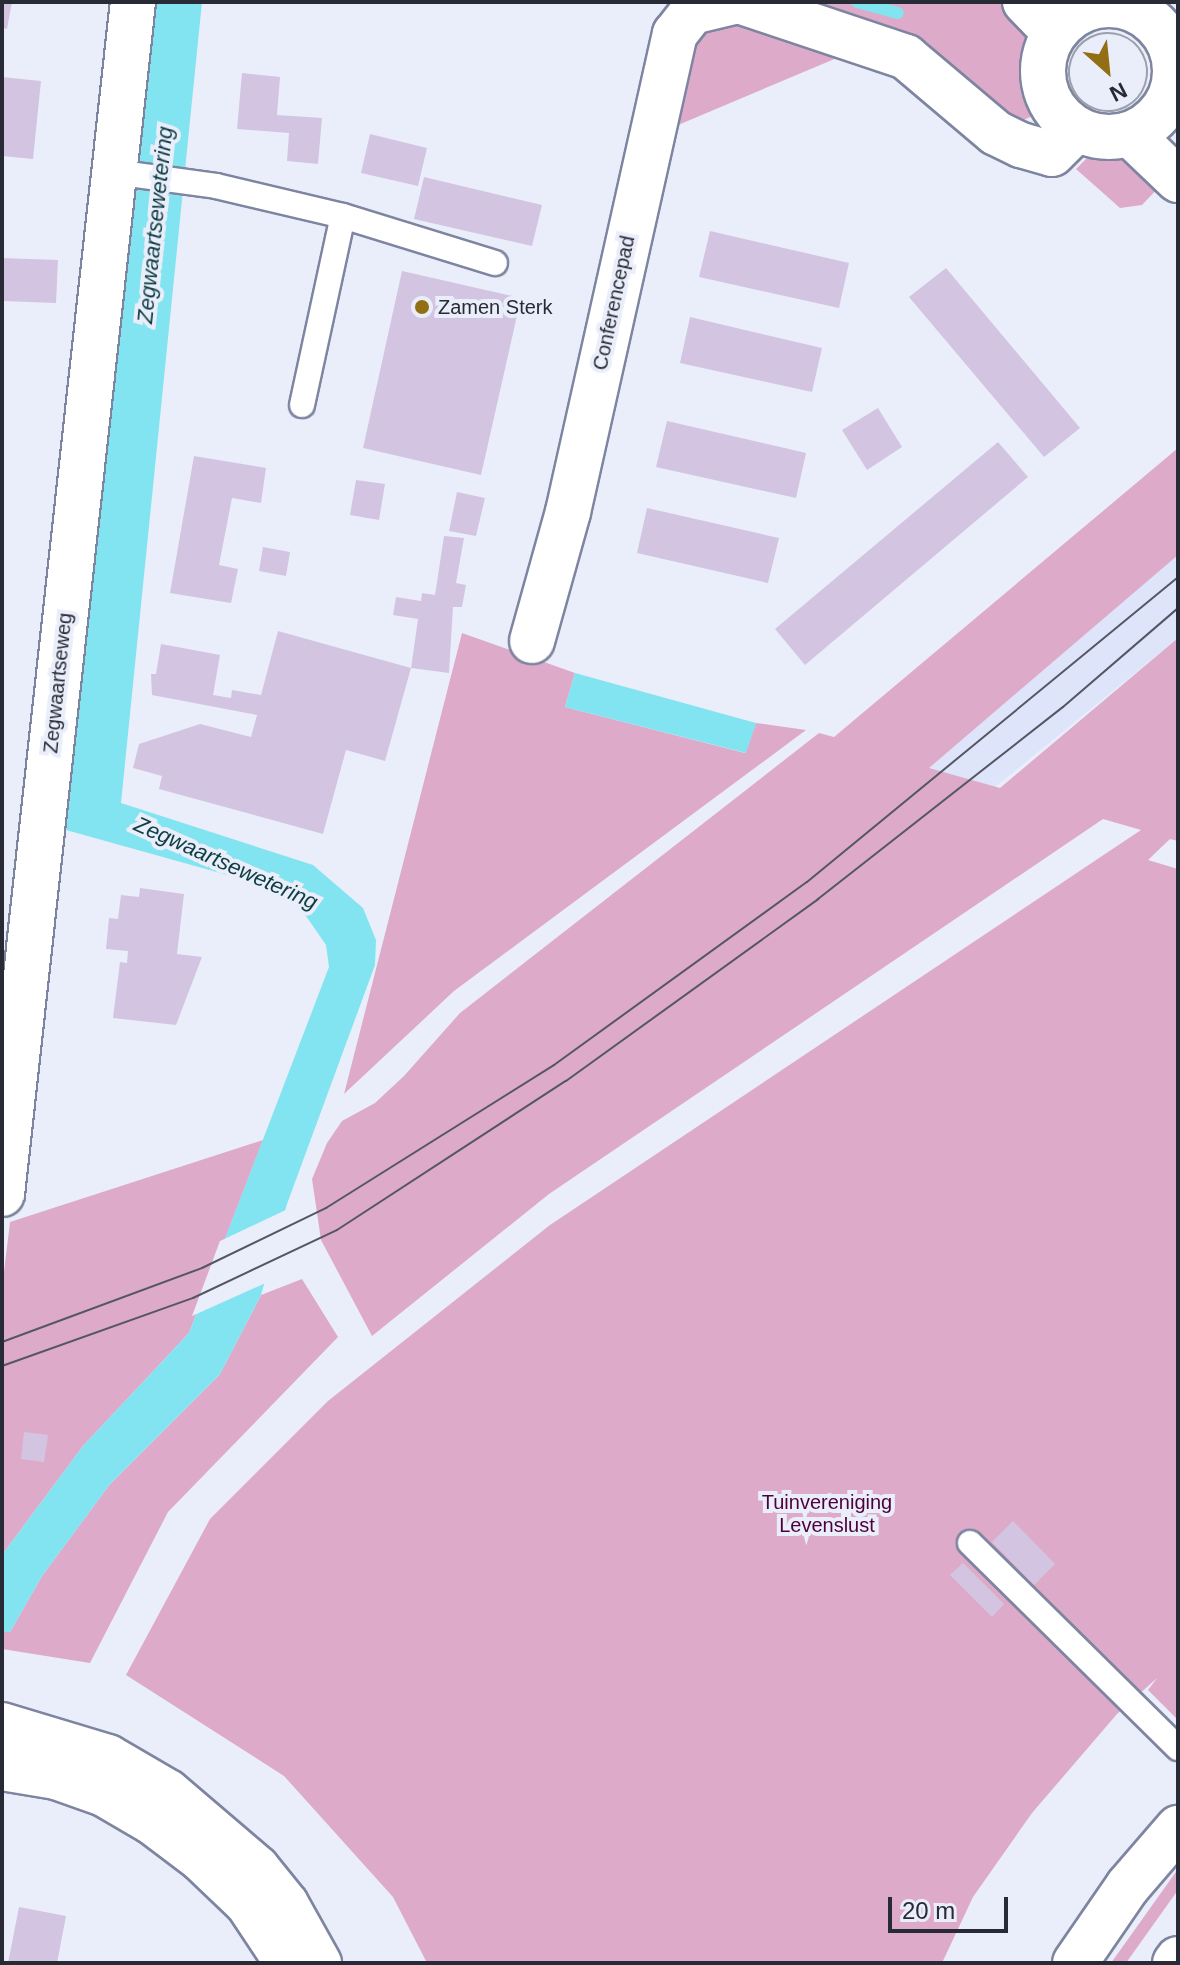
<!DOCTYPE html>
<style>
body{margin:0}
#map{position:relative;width:1180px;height:1965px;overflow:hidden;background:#eaeefa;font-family:Arial,sans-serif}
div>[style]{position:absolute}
.built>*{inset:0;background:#dee4fa}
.green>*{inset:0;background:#ddabc9}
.water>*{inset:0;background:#82e4f0}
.pier>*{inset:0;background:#eaeefa}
.stream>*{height:12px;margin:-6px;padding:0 6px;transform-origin:6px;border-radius:6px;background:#82e4f0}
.building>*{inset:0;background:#d3c5e1}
.roads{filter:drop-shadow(2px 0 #7e85a0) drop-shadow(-2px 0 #7e85a0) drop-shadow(0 2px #7e85a0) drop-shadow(0 -2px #7e85a0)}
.service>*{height:24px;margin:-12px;padding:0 12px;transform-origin:12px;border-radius:12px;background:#fff}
.minor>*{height:44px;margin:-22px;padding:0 22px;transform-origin:22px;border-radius:22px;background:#fff}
.tertiary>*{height:44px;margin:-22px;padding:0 22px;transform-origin:22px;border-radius:22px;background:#fff}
.tertiary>.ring{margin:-22px;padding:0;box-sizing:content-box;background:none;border:44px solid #fff;border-radius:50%}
.tram>*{height:2px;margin:-1px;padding:0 1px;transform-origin:1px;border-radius:1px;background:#545762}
.dots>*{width:22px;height:22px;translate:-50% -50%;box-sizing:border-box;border:4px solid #eaeefa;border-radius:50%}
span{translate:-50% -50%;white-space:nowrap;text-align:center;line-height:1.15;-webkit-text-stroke:8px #eaeefa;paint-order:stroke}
.street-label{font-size:20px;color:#282b36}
.poi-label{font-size:20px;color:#282b36}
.left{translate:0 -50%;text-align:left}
.park-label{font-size:20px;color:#4f003b}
.water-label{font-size:22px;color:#0d3c42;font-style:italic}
.frame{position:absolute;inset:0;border:4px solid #282b36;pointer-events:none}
.north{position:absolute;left:1068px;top:32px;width:80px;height:80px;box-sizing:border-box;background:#eaeefa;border:2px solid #9ca0ac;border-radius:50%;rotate:153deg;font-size:22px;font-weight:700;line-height:32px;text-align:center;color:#282b36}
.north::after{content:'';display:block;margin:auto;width:28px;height:36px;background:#926e15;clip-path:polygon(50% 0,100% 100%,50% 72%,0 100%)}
.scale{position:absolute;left:888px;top:1897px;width:120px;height:36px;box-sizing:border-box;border:4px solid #282b36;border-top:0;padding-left:10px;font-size:24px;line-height:28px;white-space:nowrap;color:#282b36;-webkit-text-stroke:6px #eaeefa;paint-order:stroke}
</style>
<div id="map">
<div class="built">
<i style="clip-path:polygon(1178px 551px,1178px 638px,833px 919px,542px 1046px)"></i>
</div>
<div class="green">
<i style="clip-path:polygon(777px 2px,1010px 2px,1026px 33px,1029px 90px,1037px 114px,1015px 124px)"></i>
<i style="clip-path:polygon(747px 21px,863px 47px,671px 128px,684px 64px,704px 31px)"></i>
<i style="clip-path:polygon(1093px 152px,1129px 159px,1163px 183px,1142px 205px,1120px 208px,1076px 169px)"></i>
<i style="clip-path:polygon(1178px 448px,1178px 555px,929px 768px,1000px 788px,1178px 638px,1178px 841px,1170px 839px,1148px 860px,1178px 869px,1178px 1720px,1148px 1690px,1157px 1678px,1117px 1714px,1032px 1813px,973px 1897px,942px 1963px,427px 1963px,393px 1897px,284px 1776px,126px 1675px,210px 1519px,328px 1401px,550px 1225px,1141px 830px,1103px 819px,549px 1194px,372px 1336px,321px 1240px,312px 1179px,327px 1143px,342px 1121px,375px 1103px,404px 1076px,460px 1013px,819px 733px,834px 737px)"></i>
<i style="clip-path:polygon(462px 633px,575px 673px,565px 707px,745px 753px,756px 723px,806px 730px,454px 991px,344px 1094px)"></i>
<i style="clip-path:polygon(263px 1140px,189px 1333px,83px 1446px,2px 1555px,2px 1289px,10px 1222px)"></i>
<i style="clip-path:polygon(302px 1279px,338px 1337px,168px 1512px,90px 1663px,2px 1649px,2px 1632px,10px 1632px,42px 1576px,110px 1484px,220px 1374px,261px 1295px)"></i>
<i style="clip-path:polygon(1178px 1869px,1178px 1890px,1126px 1963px,1111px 1963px)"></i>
</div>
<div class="water">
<i style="clip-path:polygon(156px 2px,202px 2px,121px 803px,313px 865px,363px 908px,376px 940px,375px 965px,287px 1204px,261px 1295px,220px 1374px,110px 1484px,42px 1576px,10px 1632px,2px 1632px,2px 1555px,83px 1446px,189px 1333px,329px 967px,326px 945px,295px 900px,267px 886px,66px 830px)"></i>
<i style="clip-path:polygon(575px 673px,756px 723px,746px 753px,565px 707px)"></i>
</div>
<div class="pier">
<i style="clip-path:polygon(290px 1208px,268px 1282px,192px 1316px,220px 1241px)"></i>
</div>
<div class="stream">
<i style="left:857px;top:2px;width:42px;rotate:15deg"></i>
</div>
<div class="building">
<i style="clip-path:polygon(2px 2px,12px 2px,7px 29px,2px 28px)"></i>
<i style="clip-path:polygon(242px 73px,280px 77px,277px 115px,322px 118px,318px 164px,287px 161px,289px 133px,237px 129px)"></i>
<i style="clip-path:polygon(2px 77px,41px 81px,33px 159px,2px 156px)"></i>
<i style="clip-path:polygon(370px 134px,427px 148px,418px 186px,361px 173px)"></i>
<i style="clip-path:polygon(424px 177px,542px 205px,532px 246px,414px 219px)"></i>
<i style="clip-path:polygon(710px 231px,849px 263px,839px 308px,699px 277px)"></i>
<i style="clip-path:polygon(2px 258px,58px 260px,56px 303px,2px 301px)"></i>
<i style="clip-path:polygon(946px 268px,1080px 428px,1044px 457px,909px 297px)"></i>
<i style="clip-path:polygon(402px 271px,521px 298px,481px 475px,363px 448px)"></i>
<i style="clip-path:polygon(690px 317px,822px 348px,812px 392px,680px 363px)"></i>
<i style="clip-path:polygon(878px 408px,902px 447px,867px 470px,842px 430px)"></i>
<i style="clip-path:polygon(667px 421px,806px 453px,796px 498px,656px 467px)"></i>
<i style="clip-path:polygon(998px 442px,1028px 477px,805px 665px,775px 629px)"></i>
<i style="clip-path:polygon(194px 456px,266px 468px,261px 503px,232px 498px,219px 565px,238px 569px,231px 603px,170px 593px)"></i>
<i style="clip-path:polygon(356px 480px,385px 484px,379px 520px,350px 515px)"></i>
<i style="clip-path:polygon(457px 492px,485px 498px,476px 536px,449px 531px)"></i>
<i style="clip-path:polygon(647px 508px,779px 538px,768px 583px,637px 553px)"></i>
<i style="clip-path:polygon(444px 536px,464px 538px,456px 583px,466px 585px,462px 607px,453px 607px,449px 673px,411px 668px,418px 619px,393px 615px,396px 597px,421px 601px,422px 593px,435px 595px)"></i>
<i style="clip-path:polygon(263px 547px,290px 552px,286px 576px,259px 571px)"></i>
<i style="clip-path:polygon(278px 631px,411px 668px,385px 761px,346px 750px,323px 834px,159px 789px,162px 776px,133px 768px,139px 744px,200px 724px,251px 737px,257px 715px,152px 695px,151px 674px,156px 674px,161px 644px,220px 655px,213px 695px,231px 698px,232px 690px,261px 695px)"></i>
<i style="clip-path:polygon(140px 888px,184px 894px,177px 954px,202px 957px,176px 1025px,113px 1018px,120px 962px,127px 963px,128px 951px,106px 949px,109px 918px,118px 919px,121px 895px,139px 897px)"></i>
<i style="clip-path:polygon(24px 1432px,48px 1435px,44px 1462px,21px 1459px)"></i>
<i style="clip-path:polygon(1013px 1521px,1055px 1564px,1034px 1585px,992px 1542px)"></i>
<i style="clip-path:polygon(963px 1563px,1004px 1604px,992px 1617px,950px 1575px)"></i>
<i style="clip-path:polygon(19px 1907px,66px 1916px,57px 1963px,8px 1963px)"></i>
</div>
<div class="roads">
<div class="service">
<i style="left:114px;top:172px;width:103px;rotate:7.8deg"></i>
<i style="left:216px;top:186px;width:130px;rotate:13.3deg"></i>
<i style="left:343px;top:216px;width:159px;rotate:17.2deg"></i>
<i style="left:302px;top:405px;width:193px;rotate:-77.8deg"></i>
<i style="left:970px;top:1543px;width:292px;rotate:44.6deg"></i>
</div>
<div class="minor">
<i style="left:742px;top:2px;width:173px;rotate:18.5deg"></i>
<i style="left:906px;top:57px;width:118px;rotate:40.2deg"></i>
<i style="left:996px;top:133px;width:28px;rotate:26deg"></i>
<i style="left:1021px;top:145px;width:32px;rotate:16deg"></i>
<i style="left:1052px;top:154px;width:34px;rotate:-45deg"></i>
<i style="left:532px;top:641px;width:134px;rotate:-74.4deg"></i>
<i style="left:568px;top:512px;width:490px;rotate:-77.4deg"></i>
<i style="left:675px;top:34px;width:28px;rotate:-52deg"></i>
<i style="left:692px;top:12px;width:43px;rotate:-13.4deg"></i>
<i style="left:2px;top:1194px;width:1199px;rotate:-83.73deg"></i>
<i style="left:1175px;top:1963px;width:5px;rotate:-53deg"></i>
</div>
<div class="tertiary">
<i style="left:1025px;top:2px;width:43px;rotate:45.9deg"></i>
<i class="ring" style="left:1043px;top:5px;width:88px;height:88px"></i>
<i style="left:1131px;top:135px;width:65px;rotate:43.8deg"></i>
<i style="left:2px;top:1725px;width:111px;rotate:16.8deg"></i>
<i style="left:108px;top:1757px;width:69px;rotate:30.3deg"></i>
<i style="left:168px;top:1792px;width:117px;rotate:40.5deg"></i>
<i style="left:257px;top:1868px;width:46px;rotate:51.1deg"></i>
<i style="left:286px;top:1904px;width:68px;rotate:60.8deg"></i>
<i style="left:2px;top:1768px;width:55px;rotate:9.5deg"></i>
<i style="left:56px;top:1777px;width:51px;rotate:19.5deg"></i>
<i style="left:104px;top:1794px;width:56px;rotate:30.3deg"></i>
<i style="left:152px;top:1822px;width:61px;rotate:37.1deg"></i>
<i style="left:201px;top:1859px;width:65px;rotate:43.8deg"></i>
<i style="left:248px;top:1904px;width:71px;rotate:56.5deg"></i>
<i style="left:1075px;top:1963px;width:93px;rotate:-55.5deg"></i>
<i style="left:1128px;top:1886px;width:77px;rotate:-49.2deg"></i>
</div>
</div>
<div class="tram">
<i style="left:2px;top:1342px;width:213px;rotate:-20.3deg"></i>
<i style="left:202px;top:1268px;width:138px;rotate:-25.8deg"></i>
<i style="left:326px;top:1208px;width:269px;rotate:-32.1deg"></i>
<i style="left:554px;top:1065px;width:312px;rotate:-35.9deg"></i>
<i style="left:807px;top:882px;width:480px;rotate:-39.4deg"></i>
<i style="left:2px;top:1366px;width:203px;rotate:-19.6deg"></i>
<i style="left:193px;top:1298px;width:159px;rotate:-25.3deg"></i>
<i style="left:337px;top:1230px;width:273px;rotate:-33.1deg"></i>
<i style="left:566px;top:1081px;width:311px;rotate:-35.8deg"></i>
<i style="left:818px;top:899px;width:311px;rotate:-38.1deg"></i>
<i style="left:1063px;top:707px;width:152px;rotate:-40.7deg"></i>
</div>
<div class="dots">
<i style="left:422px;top:307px;background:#926e15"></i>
</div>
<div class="street-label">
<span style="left:614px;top:303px;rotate:-78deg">Conferencepad</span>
<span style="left:58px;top:683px;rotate:-84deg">Zegwaartseweg</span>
</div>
<div class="poi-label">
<span class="left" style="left:438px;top:307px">Zamen Sterk</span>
</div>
<div class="park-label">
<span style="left:827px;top:1514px">Tuinvereniging<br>Levenslust</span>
</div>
<div class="water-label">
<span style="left:155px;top:225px;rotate:-84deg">Zegwaartsewetering</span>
<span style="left:226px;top:863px;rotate:24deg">Zegwaartsewetering</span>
</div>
<div class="frame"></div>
<div class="north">N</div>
<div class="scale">20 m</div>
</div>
